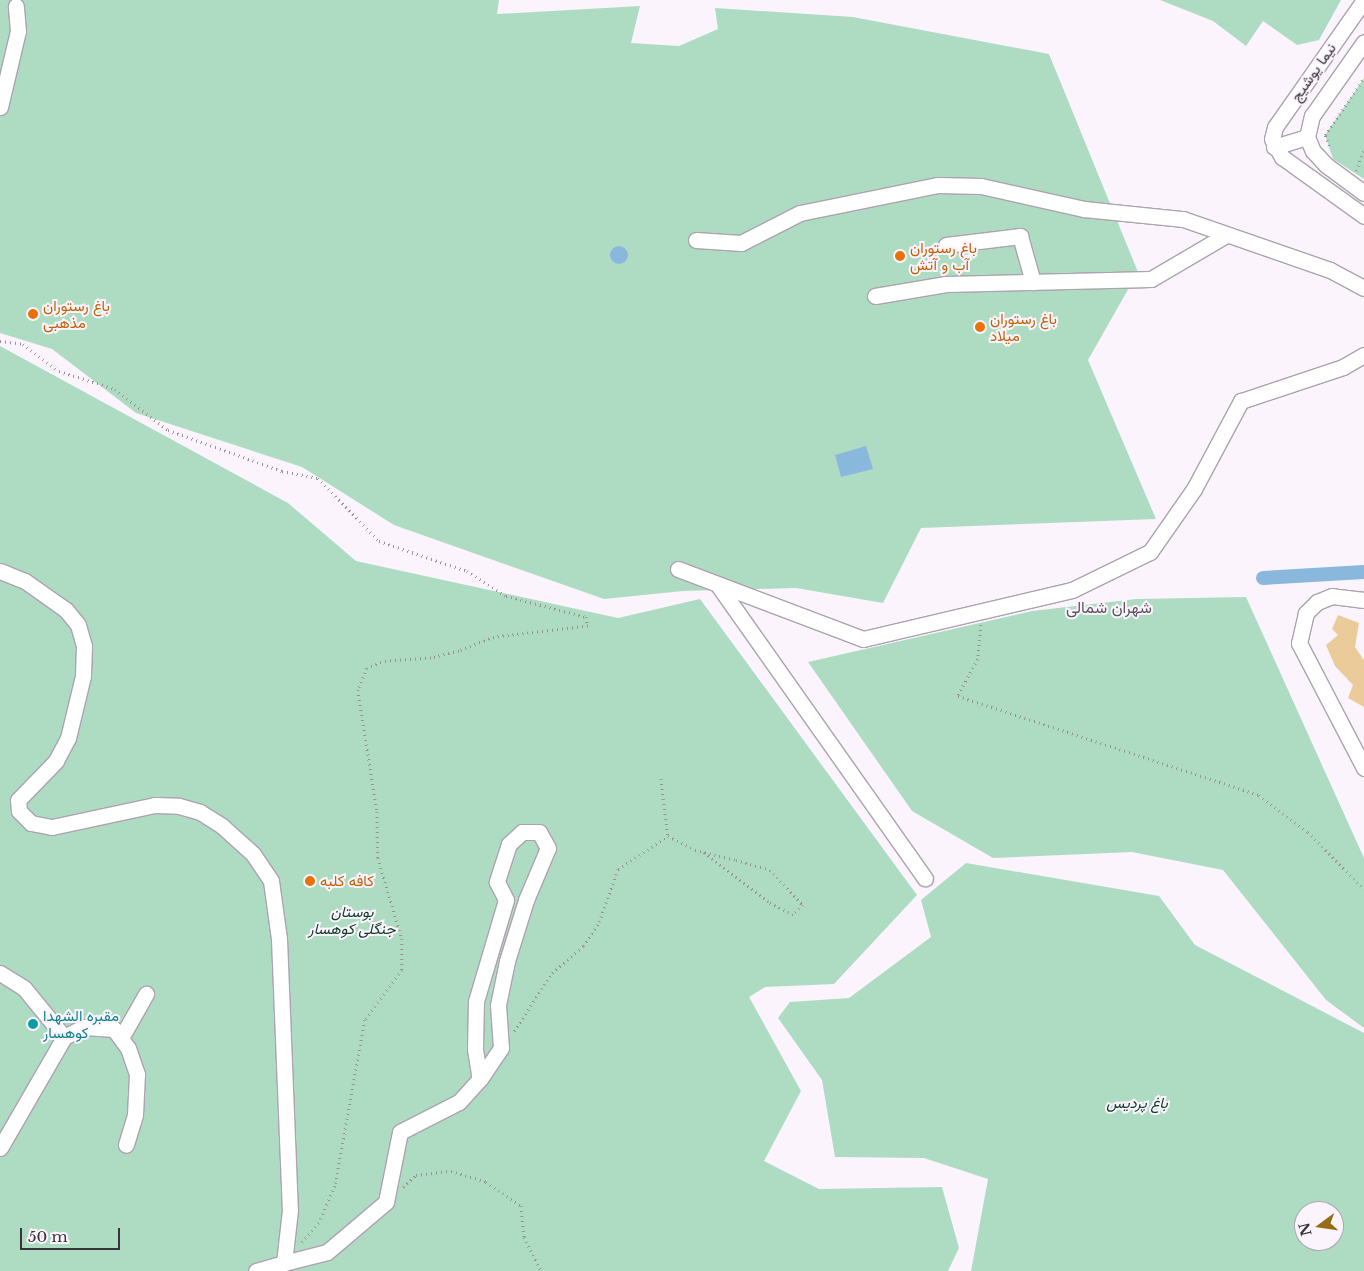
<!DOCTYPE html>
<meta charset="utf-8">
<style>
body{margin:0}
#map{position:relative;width:1364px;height:1271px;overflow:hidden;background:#fcf4fd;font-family:"Libre Baskerville",Vazirmatn,serif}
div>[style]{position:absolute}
.green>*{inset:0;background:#aedcc3}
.water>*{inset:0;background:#8ab8dd}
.round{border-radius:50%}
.canal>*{height:14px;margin:-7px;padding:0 7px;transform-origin:7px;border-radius:7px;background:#8ab8dd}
.building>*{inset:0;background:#ebcb9a}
.path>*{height:2.5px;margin-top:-1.25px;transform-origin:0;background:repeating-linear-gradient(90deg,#979198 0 1px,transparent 0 5px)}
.roads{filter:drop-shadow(1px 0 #ada2b0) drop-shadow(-1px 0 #ada2b0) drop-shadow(0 1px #ada2b0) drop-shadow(0 -1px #ada2b0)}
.minor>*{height:15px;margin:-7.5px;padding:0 7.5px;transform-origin:7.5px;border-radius:7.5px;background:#fff}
.dots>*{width:14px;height:14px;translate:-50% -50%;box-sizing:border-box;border:2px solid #fcf4fd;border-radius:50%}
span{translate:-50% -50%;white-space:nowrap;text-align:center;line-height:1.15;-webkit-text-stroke:4px #fcf4fd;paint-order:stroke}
.street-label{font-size:15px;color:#39353a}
.food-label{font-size:15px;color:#c56008}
.left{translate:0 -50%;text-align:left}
.park-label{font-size:15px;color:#0d3b27;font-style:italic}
.culture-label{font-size:15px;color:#0d838f}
.neighbourhood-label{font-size:16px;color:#5d5360}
.north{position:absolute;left:1294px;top:1201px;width:50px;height:50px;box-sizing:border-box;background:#fcf4fd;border:1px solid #aea8af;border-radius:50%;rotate:256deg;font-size:14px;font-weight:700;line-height:20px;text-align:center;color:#39353a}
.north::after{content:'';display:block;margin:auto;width:18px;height:22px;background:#956d17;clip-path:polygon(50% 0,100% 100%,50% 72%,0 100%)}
.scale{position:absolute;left:20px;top:1228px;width:100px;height:22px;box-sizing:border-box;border:2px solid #39353a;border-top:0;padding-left:6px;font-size:15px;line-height:18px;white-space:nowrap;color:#39353a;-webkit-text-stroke:4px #fcf4fd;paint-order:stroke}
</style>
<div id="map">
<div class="green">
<i style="clip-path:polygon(0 0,499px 0,497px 14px,640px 6px,631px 43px,679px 46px,718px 29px,715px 8px,853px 17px,1049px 54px,1138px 272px,1088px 360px,1156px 519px,921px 528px,883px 603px,796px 588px,683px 591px,604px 599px,394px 525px,302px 467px,136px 413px,52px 349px,0 333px)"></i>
<i style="clip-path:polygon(1160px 0,1341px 0,1319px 40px,1297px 45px,1263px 21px,1246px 46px,1213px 21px)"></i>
<i style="clip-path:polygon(1364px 78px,1364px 179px,1333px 159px,1325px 135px)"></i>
<i style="clip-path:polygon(0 346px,288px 503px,356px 561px,618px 618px,700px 599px,917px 895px,834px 984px,765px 987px,749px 997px,801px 1091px,764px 1161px,819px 1189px,942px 1187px,959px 1248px,948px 1271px,0 1271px)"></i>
<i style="clip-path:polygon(1246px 597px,1364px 858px,1364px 1028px,1326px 1000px,1223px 870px,1132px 852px,993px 858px,912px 811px,808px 662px,1032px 611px,1136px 599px)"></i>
<i style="clip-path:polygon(evenodd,966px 863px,1159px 896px,1195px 945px,1364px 1033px,1364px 1271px,971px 1271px,988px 1179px,924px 1158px,835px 1157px,822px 1080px,778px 1018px,790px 1002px,849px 998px,931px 937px,921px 900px,966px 863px,1304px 1211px,1334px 1211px,1334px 1241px,1304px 1241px,1304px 1211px)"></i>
</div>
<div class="water">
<i class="round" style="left:610px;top:246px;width:18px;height:18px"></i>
<i style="clip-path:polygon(866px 446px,873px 469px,841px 477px,835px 455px)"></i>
</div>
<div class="canal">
<i style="left:1263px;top:578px;width:101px;rotate:-3.4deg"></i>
</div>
<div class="building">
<i style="clip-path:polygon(1338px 615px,1359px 623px,1355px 647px,1364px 660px,1364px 707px,1348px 698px,1353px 685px,1335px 666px,1326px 645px,1338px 635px,1332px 629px)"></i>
</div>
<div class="path">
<i style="left:1329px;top:146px;width:12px;rotate:-110deg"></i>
<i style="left:1325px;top:135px;width:69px;rotate:-55.6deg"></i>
<i style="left:1356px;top:171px;width:23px;rotate:-70deg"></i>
<i style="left:0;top:341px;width:23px;rotate:7deg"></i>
<i style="left:23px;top:344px;width:45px;rotate:36.9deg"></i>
<i style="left:59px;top:371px;width:59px;rotate:17.8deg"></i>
<i style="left:115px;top:389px;width:67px;rotate:37.7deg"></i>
<i style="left:168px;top:430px;width:121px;rotate:19.8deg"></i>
<i style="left:282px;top:471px;width:37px;rotate:11deg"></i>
<i style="left:318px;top:478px;width:88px;rotate:45.9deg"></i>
<i style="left:379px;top:541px;width:93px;rotate:18.8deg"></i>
<i style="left:467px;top:571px;width:46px;rotate:32.7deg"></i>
<i style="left:506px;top:596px;width:83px;rotate:14.7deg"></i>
<i style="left:586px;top:617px;width:9px;rotate:77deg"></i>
<i style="left:588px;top:626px;width:95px;rotate:173.3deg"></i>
<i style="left:494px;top:637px;width:38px;rotate:158deg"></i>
<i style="left:459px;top:651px;width:29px;rotate:166deg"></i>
<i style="left:431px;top:658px;width:45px;rotate:176.2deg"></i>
<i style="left:386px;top:661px;width:20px;rotate:160deg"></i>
<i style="left:367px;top:668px;width:24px;rotate:112deg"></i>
<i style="left:358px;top:690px;width:123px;rotate:81.1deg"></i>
<i style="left:377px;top:812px;width:46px;rotate:88.8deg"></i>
<i style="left:378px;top:858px;width:84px;rotate:73.5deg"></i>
<i style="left:402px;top:939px;width:31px;rotate:90deg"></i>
<i style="left:402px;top:970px;width:62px;rotate:126.5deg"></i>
<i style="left:365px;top:1020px;width:169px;rotate:100.2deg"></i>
<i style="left:335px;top:1186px;width:40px;rotate:113.4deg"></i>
<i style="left:319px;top:1223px;width:29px;rotate:131deg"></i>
<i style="left:981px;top:625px;width:34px;rotate:95deg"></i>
<i style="left:978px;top:659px;width:42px;rotate:118.4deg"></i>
<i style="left:958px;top:696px;width:317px;rotate:18.2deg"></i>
<i style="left:1259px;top:795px;width:61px;rotate:37.1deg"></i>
<i style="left:1308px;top:832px;width:80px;rotate:45.5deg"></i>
<i style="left:661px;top:779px;width:57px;rotate:83deg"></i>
<i style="left:514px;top:1031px;width:69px;rotate:-56.8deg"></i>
<i style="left:552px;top:973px;width:41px;rotate:-41.1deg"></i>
<i style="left:583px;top:946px;width:29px;rotate:-56deg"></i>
<i style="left:599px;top:922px;width:56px;rotate:-70.3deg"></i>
<i style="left:618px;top:869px;width:60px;rotate:-33.4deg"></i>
<i style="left:668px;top:836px;width:30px;rotate:27deg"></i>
<i style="left:695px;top:850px;width:42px;rotate:13.7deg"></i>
<i style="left:736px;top:860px;width:35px;rotate:16deg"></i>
<i style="left:770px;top:870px;width:48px;rotate:46.7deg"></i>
<i style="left:803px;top:905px;width:14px;rotate:135deg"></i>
<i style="left:793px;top:915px;width:28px;rotate:-153deg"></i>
<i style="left:768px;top:902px;width:82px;rotate:-142.4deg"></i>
<i style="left:403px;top:1187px;width:18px;rotate:-43deg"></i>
<i style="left:416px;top:1175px;width:35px;rotate:-7deg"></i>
<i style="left:451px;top:1171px;width:37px;rotate:17deg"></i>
<i style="left:486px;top:1182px;width:42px;rotate:34.4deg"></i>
<i style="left:521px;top:1206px;width:31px;rotate:84deg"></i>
<i style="left:524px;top:1237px;width:38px;rotate:63deg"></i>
</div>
<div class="roads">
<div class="minor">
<i style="left:1364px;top:0;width:155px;rotate:125deg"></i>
<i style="left:1275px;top:127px;width:12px;rotate:104deg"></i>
<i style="left:1272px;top:139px;width:21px;rotate:61deg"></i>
<i style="left:1282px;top:157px;width:101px;rotate:35.7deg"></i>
<i style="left:0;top:107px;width:78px;rotate:-76.7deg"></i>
<i style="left:18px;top:31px;width:25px;rotate:-95deg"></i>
<i style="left:1307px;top:137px;width:22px;rotate:-77deg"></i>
<i style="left:1312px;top:116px;width:90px;rotate:-54.9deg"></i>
<i style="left:1307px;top:137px;width:15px;rotate:67deg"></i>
<i style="left:1313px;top:151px;width:19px;rotate:47deg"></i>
<i style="left:1326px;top:165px;width:47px;rotate:36.4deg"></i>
<i style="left:1274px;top:147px;width:34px;rotate:-17deg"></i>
<i style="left:696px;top:240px;width:45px;rotate:3.8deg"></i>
<i style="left:741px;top:243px;width:66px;rotate:-27deg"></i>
<i style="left:800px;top:213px;width:141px;rotate:-11.5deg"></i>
<i style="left:938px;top:185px;width:43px;rotate:1.3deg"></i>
<i style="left:981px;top:186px;width:106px;rotate:12.6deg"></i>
<i style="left:1084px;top:209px;width:100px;rotate:5.8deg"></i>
<i style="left:1183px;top:219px;width:156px;rotate:19.1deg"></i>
<i style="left:1330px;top:270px;width:38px;rotate:28deg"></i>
<i style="left:946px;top:245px;width:75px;rotate:-6.9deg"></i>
<i style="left:1020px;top:236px;width:48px;rotate:74.2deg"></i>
<i style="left:875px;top:296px;width:72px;rotate:-9.6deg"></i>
<i style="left:946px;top:284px;width:205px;rotate:-1.4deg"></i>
<i style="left:1151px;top:279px;width:87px;rotate:-30.4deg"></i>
<i style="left:678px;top:569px;width:198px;rotate:20.7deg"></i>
<i style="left:863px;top:639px;width:215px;rotate:-13.2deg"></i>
<i style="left:1072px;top:590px;width:87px;rotate:-26deg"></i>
<i style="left:1150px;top:552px;width:77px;rotate:-55.1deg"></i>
<i style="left:1194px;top:489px;width:100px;rotate:-61.9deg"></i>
<i style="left:1241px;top:401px;width:108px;rotate:-18.4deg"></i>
<i style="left:1343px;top:367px;width:24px;rotate:-30deg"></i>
<i style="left:0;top:571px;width:27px;rotate:22deg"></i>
<i style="left:25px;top:581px;width:50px;rotate:35.3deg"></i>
<i style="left:66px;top:610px;width:19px;rotate:51deg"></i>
<i style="left:78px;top:625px;width:22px;rotate:74deg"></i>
<i style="left:84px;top:646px;width:30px;rotate:92deg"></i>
<i style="left:83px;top:676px;width:64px;rotate:103.6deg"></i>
<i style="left:68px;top:738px;width:26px;rotate:118deg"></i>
<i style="left:56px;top:761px;width:54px;rotate:134.3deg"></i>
<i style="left:18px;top:800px;width:11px;rotate:85deg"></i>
<i style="left:19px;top:811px;width:17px;rotate:45deg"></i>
<i style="left:31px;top:823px;width:21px;rotate:11deg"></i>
<i style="left:52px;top:827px;width:105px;rotate:-12.1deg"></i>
<i style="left:155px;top:805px;width:24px;rotate:2deg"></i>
<i style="left:179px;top:806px;width:22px;rotate:16deg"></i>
<i style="left:200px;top:812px;width:26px;rotate:32deg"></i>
<i style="left:222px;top:826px;width:42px;rotate:42.1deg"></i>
<i style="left:253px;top:854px;width:32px;rotate:56deg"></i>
<i style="left:271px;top:881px;width:59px;rotate:82.1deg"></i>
<i style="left:279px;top:939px;width:271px;rotate:87.7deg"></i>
<i style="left:290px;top:1210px;width:53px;rotate:96.5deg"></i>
<i style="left:284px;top:1263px;width:29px;rotate:164deg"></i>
<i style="left:718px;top:585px;width:359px;rotate:54.8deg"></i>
<i style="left:1364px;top:600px;width:32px;rotate:-173deg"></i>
<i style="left:1332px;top:596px;width:16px;rotate:158deg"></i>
<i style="left:1317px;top:602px;width:16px;rotate:135deg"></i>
<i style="left:1306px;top:613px;width:31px;rotate:103deg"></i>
<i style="left:1299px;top:643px;width:141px;rotate:62.5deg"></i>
<i style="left:0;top:973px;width:28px;rotate:32deg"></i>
<i style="left:24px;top:988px;width:63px;rotate:50.8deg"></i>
<i style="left:121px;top:1038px;width:51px;rotate:-60.4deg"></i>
<i style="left:0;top:1148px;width:128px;rotate:-60deg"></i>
<i style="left:64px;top:1037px;width:22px;rotate:-27deg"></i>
<i style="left:84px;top:1027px;width:30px;rotate:4deg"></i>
<i style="left:114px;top:1029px;width:24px;rotate:54deg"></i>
<i style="left:128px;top:1048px;width:28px;rotate:71deg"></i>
<i style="left:137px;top:1074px;width:41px;rotate:92.8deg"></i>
<i style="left:135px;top:1115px;width:31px;rotate:107deg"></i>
<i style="left:284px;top:1263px;width:44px;rotate:-14.3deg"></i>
<i style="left:327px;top:1252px;width:77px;rotate:-40.3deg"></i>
<i style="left:386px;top:1202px;width:71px;rotate:-78.7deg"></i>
<i style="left:400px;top:1132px;width:66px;rotate:-27deg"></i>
<i style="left:459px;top:1102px;width:31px;rotate:-48deg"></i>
<i style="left:480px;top:1079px;width:37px;rotate:-56deg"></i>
<i style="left:501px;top:1048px;width:43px;rotate:-94deg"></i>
<i style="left:498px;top:1005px;width:45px;rotate:-78.4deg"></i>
<i style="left:507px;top:961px;width:64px;rotate:-72.7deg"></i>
<i style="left:526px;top:900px;width:56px;rotate:-67.1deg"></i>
<i style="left:548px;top:848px;width:18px;rotate:-119deg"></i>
<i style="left:539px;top:832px;width:17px;rotate:180deg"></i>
<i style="left:522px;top:832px;width:18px;rotate:137deg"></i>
<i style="left:509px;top:844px;width:40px;rotate:108deg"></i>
<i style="left:497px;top:882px;width:20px;rotate:63deg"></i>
<i style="left:506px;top:900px;width:105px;rotate:106.5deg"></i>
<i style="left:476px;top:1001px;width:48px;rotate:91.2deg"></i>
<i style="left:475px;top:1049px;width:30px;rotate:81deg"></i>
</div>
</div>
<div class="dots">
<i style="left:900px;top:256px;background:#e8710a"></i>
<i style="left:33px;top:314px;background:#e8710a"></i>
<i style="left:980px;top:327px;background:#e8710a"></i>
<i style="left:310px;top:881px;background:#e8710a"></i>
<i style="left:33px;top:1024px;background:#0f9aa8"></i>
</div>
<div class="street-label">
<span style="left:1313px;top:72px;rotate:-55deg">نیما یوشیج</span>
</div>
<div class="food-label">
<span class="left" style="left:910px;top:256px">باغ رستوران<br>آب و آتش</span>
<span class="left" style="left:43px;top:314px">باغ رستوران<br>مذهبی</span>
<span class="left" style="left:990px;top:327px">باغ رستوران<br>میلاد</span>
<span class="left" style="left:320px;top:881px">کافه کلبه</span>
</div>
<div class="park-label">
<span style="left:352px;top:920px">بوستان<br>جنگلی کوهسار</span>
<span style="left:1137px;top:1103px">باغ پردیس</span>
</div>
<div class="culture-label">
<span class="left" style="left:43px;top:1024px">مقبره الشهدا<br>کوهسار</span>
</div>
<div class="neighbourhood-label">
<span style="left:1109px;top:607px">شهران شمالی</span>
</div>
<div class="north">N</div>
<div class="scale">50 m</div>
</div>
